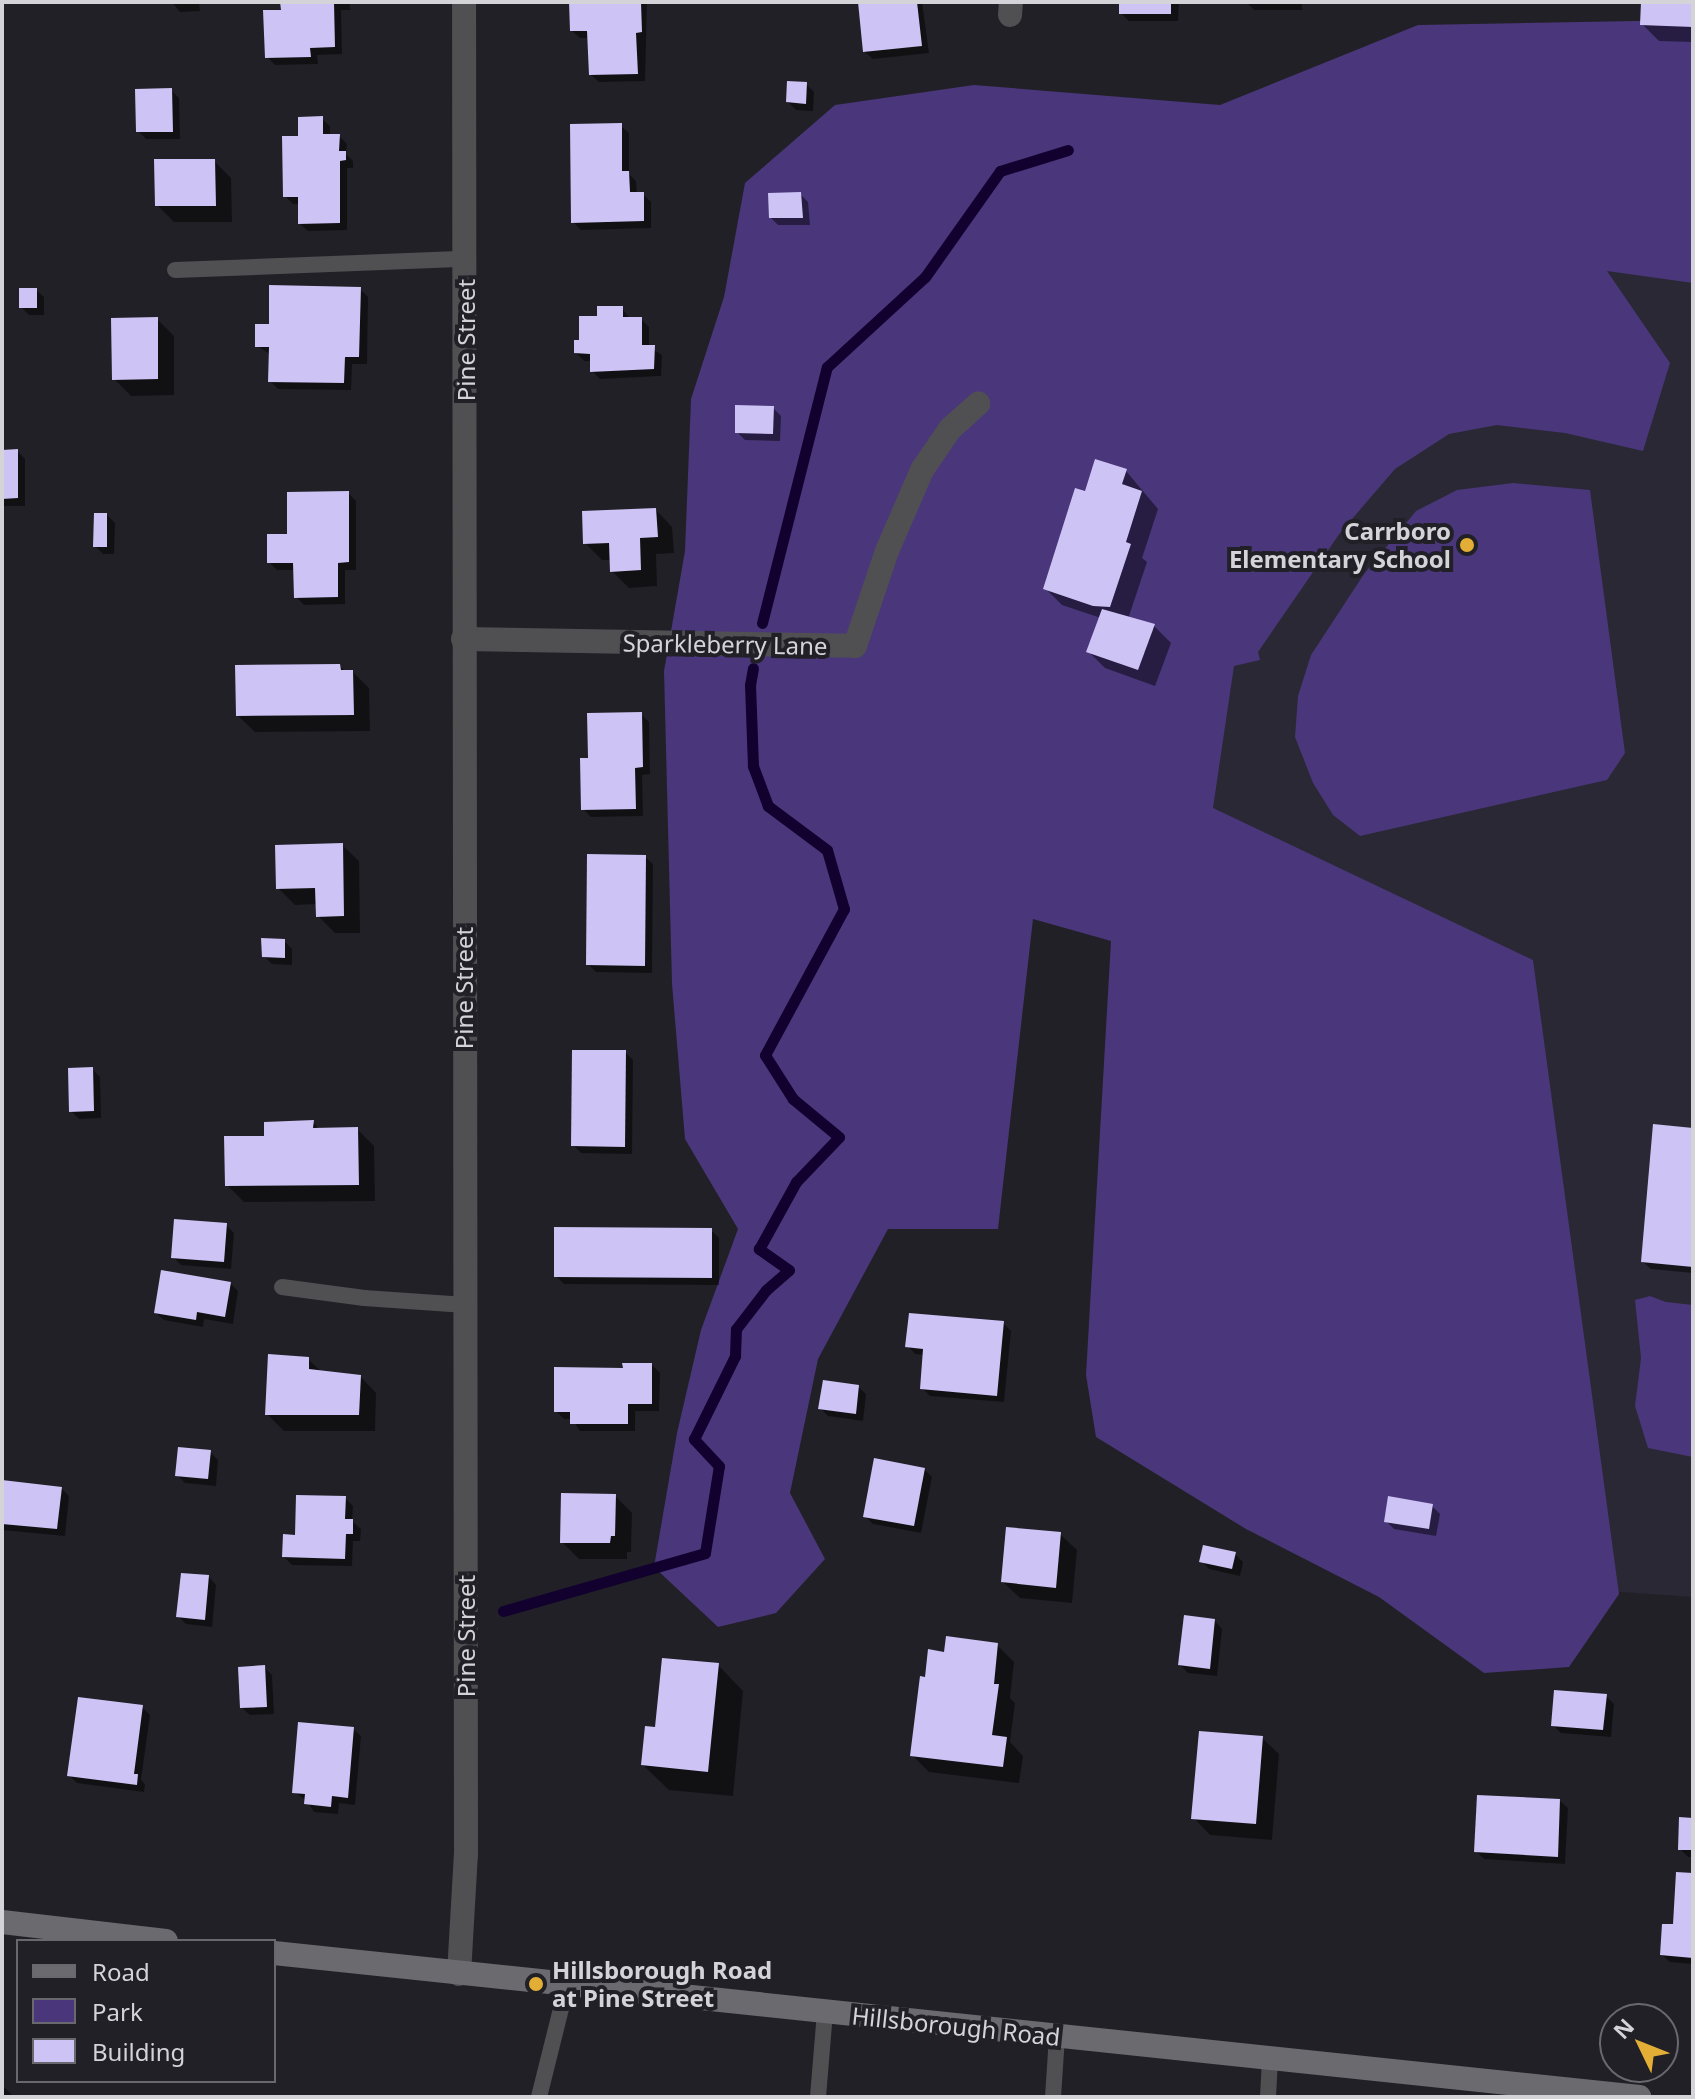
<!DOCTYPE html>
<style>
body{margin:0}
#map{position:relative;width:1695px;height:2099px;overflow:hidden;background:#212027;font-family:"Noto Sans",sans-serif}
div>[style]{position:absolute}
.built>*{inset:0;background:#2a2834}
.green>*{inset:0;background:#4a367a}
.shadow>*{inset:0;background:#0007}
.stream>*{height:11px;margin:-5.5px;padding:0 5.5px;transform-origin:5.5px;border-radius:5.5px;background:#12002f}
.building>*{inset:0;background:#cdc3f4}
.lane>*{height:16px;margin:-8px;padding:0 8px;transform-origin:8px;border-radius:8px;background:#505053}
.street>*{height:24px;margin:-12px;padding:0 12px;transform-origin:12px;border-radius:12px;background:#505053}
.secondary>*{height:24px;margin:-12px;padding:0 12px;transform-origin:12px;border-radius:12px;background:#6b6a6f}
.dots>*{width:22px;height:22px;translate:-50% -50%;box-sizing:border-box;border:4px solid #212027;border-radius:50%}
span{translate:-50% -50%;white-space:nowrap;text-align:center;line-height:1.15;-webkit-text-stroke:8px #212027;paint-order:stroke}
.street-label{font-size:24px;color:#d4d3d8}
.poi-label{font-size:24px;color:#d4d3d8;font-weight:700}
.right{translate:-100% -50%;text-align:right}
.left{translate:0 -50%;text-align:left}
.frame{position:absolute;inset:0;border:4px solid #d4d3d8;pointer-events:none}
.legend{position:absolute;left:16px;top:1939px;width:260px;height:144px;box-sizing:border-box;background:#212027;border:2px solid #69686e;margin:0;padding:10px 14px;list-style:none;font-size:24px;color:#d4d3d8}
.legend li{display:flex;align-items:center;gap:16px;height:40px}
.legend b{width:40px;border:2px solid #69686e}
.north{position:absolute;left:1599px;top:2003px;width:80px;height:80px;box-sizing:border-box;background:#212027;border:2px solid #69686e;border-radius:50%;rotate:313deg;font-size:22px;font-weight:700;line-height:32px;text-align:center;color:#d4d3d8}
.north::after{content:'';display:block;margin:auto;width:28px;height:36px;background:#e3ae35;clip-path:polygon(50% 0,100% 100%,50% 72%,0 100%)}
</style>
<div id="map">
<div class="built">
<i style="clip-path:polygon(1693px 102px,1693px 1597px,1581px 1589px,1186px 901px,1294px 189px)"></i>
</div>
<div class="green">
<i style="clip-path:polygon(1693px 20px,1693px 283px,1607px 271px,1670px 363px,1643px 451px,1565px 433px,1497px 425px,1449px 434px,1395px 469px,1340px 533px,1258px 652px,1260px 660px,1234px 666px,1213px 808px,1533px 960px,1619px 1594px,1569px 1667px,1484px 1673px,1379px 1597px,1246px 1529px,1096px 1437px,1086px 1375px,1111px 941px,1033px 919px,998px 1229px,888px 1229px,818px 1359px,790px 1493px,825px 1559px,776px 1613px,718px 1627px,654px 1567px,677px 1433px,701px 1330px,738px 1229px,685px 1139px,672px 984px,664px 671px,685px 551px,691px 399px,724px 297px,745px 183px,835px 105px,974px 85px,1220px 105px,1418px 25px)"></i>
<i style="clip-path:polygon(1513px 483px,1590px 490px,1625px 753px,1607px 780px,1360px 836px,1333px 815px,1313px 783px,1295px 737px,1298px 696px,1311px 655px,1364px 574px,1416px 511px,1457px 490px)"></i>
<i style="clip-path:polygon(1650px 1296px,1666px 1302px,1693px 1305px,1693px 1457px,1648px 1448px,1635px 1406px,1641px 1358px,1635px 1300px)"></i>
</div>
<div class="shadow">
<i style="clip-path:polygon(2px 2px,20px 2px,20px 4px,2px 4px)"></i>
<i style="clip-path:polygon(172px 2px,199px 2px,200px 11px,180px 12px)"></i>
<i style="clip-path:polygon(282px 2px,350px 2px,350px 10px,341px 10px,342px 54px,317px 55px,318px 64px,275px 65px,267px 57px,283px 12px)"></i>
<i style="clip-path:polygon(571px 2px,647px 2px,645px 81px,599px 82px,591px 75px,590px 38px,580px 38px,572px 31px)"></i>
<i style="clip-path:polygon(860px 2px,922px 2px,929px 53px,873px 59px,865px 52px)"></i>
<i style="clip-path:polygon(1121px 2px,1179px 2px,1178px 21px,1129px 21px,1121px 13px)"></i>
<i style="clip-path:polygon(1246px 2px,1302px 2px,1302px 10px,1254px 10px)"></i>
<i style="clip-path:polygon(1642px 2px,1693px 2px,1693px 42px,1659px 41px,1642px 24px)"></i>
<i style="clip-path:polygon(806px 84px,814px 92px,813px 111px,796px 110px,788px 102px)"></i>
<i style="clip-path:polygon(171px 90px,179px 98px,180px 139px,146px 139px,138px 131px)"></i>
<i style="clip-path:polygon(322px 119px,330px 126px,330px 136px,339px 136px,347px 144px,346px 154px,353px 161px,353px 168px,347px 168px,347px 230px,308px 231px,300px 224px,300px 204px,293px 204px,285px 196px,300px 138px)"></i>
<i style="clip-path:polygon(621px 126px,629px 133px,629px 174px,636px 181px,637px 194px,643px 194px,651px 202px,651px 228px,581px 230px,573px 222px)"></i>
<i style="clip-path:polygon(214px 161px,231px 178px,232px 222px,174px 222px,157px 205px)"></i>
<i style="clip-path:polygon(800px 194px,808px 202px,810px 225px,778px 225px,770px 217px)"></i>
<i style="clip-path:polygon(360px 289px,368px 297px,367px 364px,352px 364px,351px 390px,278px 389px,270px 381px,270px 354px,257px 346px,271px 326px)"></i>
<i style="clip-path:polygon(36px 290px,44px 297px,44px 315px,29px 315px,21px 307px)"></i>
<i style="clip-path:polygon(622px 308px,630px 319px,641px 319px,649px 327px,649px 347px,662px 355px,661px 376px,600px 379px,592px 371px,592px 361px,584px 361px,576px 353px,598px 318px)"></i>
<i style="clip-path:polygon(157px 319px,174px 336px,174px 395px,131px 396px,114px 379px)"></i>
<i style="clip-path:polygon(773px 408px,781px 416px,780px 441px,745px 440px,737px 432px)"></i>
<i style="clip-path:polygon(17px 451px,25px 459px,25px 506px,2px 506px,2px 452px)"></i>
<i style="clip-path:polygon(1126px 471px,1158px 509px,1142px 558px,1147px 562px,1128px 619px,1154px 626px,1171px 643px,1155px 686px,1105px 668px,1088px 651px,1101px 618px,1062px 605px,1045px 588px,1086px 494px)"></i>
<i style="clip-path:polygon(348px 493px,356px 501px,356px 570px,345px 570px,345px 604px,304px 605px,296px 597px,295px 570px,277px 570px,269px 562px,289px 536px)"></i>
<i style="clip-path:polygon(656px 510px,672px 527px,674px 553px,656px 554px,657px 586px,629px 588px,612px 571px,612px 560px,602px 560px,585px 543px)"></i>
<i style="clip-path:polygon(107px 515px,115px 523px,114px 554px,103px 554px,95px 546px)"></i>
<i style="clip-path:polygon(340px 666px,346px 672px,353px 672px,369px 688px,370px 731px,255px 732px,238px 716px)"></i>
<i style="clip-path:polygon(641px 714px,649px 722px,650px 774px,642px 775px,643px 816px,591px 817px,583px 809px,590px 760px)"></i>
<i style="clip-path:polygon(342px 845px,359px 861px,360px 933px,335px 933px,318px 916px,318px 904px,295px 905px,278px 888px)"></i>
<i style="clip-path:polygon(645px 857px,653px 864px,652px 973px,596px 972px,588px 964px)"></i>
<i style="clip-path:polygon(284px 941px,292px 949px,292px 965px,272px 964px,264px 956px)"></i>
<i style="clip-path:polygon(625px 1052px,633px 1060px,632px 1154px,581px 1153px,573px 1145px)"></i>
<i style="clip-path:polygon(92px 1069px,100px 1077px,101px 1118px,79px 1119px,71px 1111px)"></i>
<i style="clip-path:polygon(313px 1122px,320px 1130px,357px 1129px,374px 1146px,375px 1201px,244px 1202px,227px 1185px,266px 1138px)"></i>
<i style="clip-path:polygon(1693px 1130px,1693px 1273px,1651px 1269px,1643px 1262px)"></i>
<i style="clip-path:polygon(226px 1225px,234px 1233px,231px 1269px,181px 1265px,173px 1257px)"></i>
<i style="clip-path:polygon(711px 1230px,719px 1238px,719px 1285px,564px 1284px,556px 1276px)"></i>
<i style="clip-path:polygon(230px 1283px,238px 1291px,233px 1324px,204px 1319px,203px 1327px,164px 1320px,156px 1313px)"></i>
<i style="clip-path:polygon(1003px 1323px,1011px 1331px,1004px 1402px,930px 1396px,922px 1388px,925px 1355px,915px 1354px,908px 1346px)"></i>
<i style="clip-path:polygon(308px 1359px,322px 1372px,360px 1376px,376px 1393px,375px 1431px,284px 1431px,267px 1414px)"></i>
<i style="clip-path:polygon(652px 1365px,660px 1373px,659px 1411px,635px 1411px,635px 1431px,580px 1431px,572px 1419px,564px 1419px,556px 1411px,625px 1370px)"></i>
<i style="clip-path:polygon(858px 1387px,866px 1394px,863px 1421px,828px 1416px,820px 1408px)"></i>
<i style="clip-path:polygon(210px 1452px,218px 1460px,216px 1486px,185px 1483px,177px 1475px)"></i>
<i style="clip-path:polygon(924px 1469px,932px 1477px,921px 1533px,873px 1524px,865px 1516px)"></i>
<i style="clip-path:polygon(61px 1488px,69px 1496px,65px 1536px,2px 1530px,2px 1490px)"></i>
<i style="clip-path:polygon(615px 1496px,632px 1513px,631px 1552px,627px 1552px,627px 1559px,579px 1559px,562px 1542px)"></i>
<i style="clip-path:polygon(345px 1498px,353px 1506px,352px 1521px,361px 1529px,360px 1541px,353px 1541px,352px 1566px,292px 1565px,284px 1557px,297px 1537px)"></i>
<i style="clip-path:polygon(1432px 1506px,1440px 1514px,1436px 1536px,1394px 1529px,1386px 1521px)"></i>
<i style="clip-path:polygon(1060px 1534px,1077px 1550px,1072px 1603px,1020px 1598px,1003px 1582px)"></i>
<i style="clip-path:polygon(1235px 1554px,1243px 1562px,1240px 1576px,1209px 1569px,1202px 1561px)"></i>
<i style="clip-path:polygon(209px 1577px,216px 1585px,212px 1627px,186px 1624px,178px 1616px)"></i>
<i style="clip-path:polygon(1215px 1621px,1222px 1629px,1217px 1676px,1188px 1673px,1180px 1665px)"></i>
<i style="clip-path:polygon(997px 1645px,1014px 1662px,1010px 1698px,1015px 1703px,1010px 1742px,1023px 1756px,1019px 1783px,929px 1772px,912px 1755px,927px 1679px,946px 1654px)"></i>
<i style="clip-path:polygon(718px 1665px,743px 1691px,733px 1796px,669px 1790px,643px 1765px,657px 1729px)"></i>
<i style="clip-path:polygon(264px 1667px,272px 1675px,274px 1714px,250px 1715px,242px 1708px)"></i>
<i style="clip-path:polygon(1606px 1696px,1614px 1704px,1611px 1737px,1561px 1733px,1553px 1725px)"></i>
<i style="clip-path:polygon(142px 1707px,150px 1715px,141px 1780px,145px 1784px,144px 1792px,77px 1783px,69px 1775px)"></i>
<i style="clip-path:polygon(353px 1729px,361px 1736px,355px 1805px,339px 1803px,338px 1814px,314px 1812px,306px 1800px,294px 1792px)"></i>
<i style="clip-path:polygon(1262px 1738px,1279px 1754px,1272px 1840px,1210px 1835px,1194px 1818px)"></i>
<i style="clip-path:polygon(1560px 1801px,1568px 1808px,1565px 1864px,1484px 1859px,1476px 1851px)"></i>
<i style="clip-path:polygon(1693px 1820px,1693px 1857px,1688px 1857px,1680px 1849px)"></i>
<i style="clip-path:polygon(1693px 1875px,1693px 1964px,1670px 1962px,1662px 1955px)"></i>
<i style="clip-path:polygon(2px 2085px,14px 2097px,2px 2097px)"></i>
</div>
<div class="stream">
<i style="left:762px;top:623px;width:264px;rotate:-75.8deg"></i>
<i style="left:827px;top:367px;width:133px;rotate:-42.6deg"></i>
<i style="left:925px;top:277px;width:130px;rotate:-54.7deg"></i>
<i style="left:1000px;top:171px;width:71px;rotate:-17.2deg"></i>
<i style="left:503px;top:1611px;width:210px;rotate:-16deg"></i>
<i style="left:705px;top:1553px;width:88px;rotate:-80.9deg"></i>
<i style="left:719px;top:1466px;width:37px;rotate:-133deg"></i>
<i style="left:694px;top:1439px;width:93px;rotate:-63.7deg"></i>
<i style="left:735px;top:1356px;width:27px;rotate:-88deg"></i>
<i style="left:736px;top:1329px;width:49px;rotate:-52.4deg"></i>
<i style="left:766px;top:1290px;width:30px;rotate:-41deg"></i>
<i style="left:789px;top:1270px;width:37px;rotate:-145deg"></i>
<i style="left:759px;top:1249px;width:77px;rotate:-61.1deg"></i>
<i style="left:796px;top:1182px;width:62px;rotate:-46.3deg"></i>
<i style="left:839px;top:1137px;width:60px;rotate:-140.4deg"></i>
<i style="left:793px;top:1099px;width:52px;rotate:-122.5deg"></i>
<i style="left:765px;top:1055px;width:166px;rotate:-61.6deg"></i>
<i style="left:844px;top:909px;width:61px;rotate:-106.1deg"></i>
<i style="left:827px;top:850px;width:74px;rotate:-143.3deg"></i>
<i style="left:768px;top:806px;width:43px;rotate:-110.6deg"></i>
<i style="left:753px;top:766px;width:81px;rotate:-92.1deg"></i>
<i style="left:750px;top:685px;width:17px;rotate:-80deg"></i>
</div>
<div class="building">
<i style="clip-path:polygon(280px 2px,334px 2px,335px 47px,310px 48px,311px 57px,265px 58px,263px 10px,281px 10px)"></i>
<i style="clip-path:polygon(569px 2px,641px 2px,642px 32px,636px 33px,638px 74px,589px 75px,587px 31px,570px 31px)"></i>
<i style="clip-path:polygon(858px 2px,917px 2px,922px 46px,863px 52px)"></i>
<i style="clip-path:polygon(1119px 2px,1171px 2px,1171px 14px,1119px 14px)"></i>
<i style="clip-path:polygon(1641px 2px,1693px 2px,1693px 27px,1640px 25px)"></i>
<i style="clip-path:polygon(787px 81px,807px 82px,806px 104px,786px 102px)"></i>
<i style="clip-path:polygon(172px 88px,173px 132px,136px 132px,135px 89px)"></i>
<i style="clip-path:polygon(323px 116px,323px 134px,340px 134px,339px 151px,346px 151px,346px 160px,340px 161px,340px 223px,298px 224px,298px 197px,283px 197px,282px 136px,298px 136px,298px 117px)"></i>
<i style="clip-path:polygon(622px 123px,622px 171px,629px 171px,630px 192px,644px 192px,644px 221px,571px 223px,570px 124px)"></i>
<i style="clip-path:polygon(154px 159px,215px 159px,216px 206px,155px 206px)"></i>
<i style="clip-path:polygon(801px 192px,803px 218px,769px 218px,768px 193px)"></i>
<i style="clip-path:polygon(269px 285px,361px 287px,359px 357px,345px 357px,344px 383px,268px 382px,269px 347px,255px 347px,255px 324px,269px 324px)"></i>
<i style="clip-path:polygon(19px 288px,37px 288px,37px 308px,19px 308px)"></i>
<i style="clip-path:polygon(597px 306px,623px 306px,623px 317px,642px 317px,642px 345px,655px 345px,654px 369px,590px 372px,590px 354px,574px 353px,574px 340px,579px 340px,579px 316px,597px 316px)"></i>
<i style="clip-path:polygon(158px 317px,158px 379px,112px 380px,111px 318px)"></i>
<i style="clip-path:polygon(735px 405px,774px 406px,773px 434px,735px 433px)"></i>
<i style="clip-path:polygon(18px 449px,18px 498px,2px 499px,2px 450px)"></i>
<i style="clip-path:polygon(1095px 459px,1127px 469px,1122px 484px,1142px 491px,1126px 542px,1131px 544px,1110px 607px,1093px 606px,1043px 589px,1075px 488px,1085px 491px)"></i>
<i style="clip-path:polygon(349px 491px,349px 562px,338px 563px,338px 597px,294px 598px,293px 563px,267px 563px,267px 534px,287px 534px,287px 492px)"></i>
<i style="clip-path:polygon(656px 508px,658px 537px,640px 538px,641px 570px,610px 572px,609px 543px,583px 544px,582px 511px)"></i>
<i style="clip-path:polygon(94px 513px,107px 513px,107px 547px,93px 547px)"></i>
<i style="clip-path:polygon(1102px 609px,1155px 624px,1138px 670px,1086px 652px)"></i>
<i style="clip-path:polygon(340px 664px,341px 670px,353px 670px,354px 715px,236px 716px,235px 665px)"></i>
<i style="clip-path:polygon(642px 712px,643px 767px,635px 768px,636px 809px,581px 810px,580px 758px,588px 758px,587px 713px)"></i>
<i style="clip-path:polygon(343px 843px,344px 916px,316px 917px,315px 888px,276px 889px,275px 845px)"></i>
<i style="clip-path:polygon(587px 854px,646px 855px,645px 966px,586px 965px)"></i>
<i style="clip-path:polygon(261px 938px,285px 939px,285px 958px,262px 957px)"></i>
<i style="clip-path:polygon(572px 1050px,626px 1050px,625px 1147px,571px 1146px)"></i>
<i style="clip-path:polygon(93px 1067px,94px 1111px,69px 1112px,68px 1068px)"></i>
<i style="clip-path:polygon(314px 1120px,313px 1128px,358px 1127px,359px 1185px,225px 1186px,224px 1136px,264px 1136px,264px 1122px)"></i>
<i style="clip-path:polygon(1653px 1124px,1693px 1128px,1693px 1267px,1641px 1262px)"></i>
<i style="clip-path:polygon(174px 1219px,227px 1223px,224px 1262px,171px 1258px)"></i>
<i style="clip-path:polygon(554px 1227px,712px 1228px,712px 1278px,554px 1277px)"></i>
<i style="clip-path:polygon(161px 1270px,231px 1282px,225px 1317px,197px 1312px,196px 1320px,154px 1313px)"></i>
<i style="clip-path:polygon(909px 1313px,1004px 1321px,997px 1396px,920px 1389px,923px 1349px,905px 1347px)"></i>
<i style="clip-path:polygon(268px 1354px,309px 1357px,309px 1369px,361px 1375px,359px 1415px,265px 1415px)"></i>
<i style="clip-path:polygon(622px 1363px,652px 1363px,652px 1404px,628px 1404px,628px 1424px,570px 1424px,570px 1412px,554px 1412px,554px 1367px,623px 1368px)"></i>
<i style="clip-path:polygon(823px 1380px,859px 1385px,856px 1414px,818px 1409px)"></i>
<i style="clip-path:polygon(178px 1447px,211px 1450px,208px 1479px,175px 1476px)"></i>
<i style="clip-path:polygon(874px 1458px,925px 1468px,914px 1526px,863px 1517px)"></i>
<i style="clip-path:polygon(2px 1480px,62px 1487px,57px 1529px,2px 1524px)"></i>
<i style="clip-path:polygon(561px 1493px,616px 1494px,615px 1536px,611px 1536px,610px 1543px,560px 1543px)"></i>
<i style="clip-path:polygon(296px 1495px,346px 1496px,345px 1519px,353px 1519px,353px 1534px,346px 1534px,345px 1559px,282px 1557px,283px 1534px,295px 1535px)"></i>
<i style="clip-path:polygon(1388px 1496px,1433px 1504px,1429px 1529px,1384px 1522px)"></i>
<i style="clip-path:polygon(1006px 1527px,1061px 1532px,1056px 1588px,1001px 1582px)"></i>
<i style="clip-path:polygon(1203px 1545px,1236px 1552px,1232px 1569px,1199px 1562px)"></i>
<i style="clip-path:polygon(181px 1573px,209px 1575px,205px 1620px,176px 1617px)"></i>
<i style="clip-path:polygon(1184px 1615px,1215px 1619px,1210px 1669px,1178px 1665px)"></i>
<i style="clip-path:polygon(946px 1636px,998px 1643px,994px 1684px,999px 1684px,992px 1735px,1007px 1737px,1003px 1767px,910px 1756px,920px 1676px,925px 1677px,928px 1649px,944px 1652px)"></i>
<i style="clip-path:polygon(662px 1658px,719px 1663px,708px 1772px,641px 1765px,645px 1726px,655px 1727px)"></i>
<i style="clip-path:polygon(265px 1665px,267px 1707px,240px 1708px,238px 1667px)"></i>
<i style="clip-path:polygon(1554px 1690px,1607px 1694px,1603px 1730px,1551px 1726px)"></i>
<i style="clip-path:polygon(78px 1697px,143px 1705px,134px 1774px,138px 1774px,137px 1785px,67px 1776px)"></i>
<i style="clip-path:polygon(298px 1722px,354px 1727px,348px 1798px,332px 1796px,331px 1807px,304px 1804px,305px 1794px,292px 1793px)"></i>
<i style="clip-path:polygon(1199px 1731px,1263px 1736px,1256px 1824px,1191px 1819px)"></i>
<i style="clip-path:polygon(1477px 1795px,1560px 1799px,1558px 1857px,1474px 1852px)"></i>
<i style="clip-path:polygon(1679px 1817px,1693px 1818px,1693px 1850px,1678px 1850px)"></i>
<i style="clip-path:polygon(1676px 1872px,1693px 1873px,1693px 1958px,1660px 1955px,1662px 1924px,1673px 1924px)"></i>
</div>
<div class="lane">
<i style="left:175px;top:270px;width:290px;rotate:-2.2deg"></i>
<i style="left:282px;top:1287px;width:83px;rotate:7.6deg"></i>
<i style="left:364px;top:1298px;width:102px;rotate:3.9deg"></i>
<i style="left:539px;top:2097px;width:115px;rotate:-76deg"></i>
<i style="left:818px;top:2097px;width:85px;rotate:-85.3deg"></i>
<i style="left:1053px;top:2097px;width:61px;rotate:-86.2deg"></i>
<i style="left:1268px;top:2097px;width:39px;rotate:-87deg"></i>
</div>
<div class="street">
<i style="left:1010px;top:15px;width:13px;rotate:-86deg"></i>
<i style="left:463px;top:639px;width:392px;rotate:1deg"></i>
<i style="left:855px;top:646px;width:100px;rotate:-71.4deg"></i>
<i style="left:887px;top:551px;width:88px;rotate:-66.6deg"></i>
<i style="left:922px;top:470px;width:50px;rotate:-55.7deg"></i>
<i style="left:950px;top:429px;width:38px;rotate:-42deg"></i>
<i style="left:459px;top:1974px;width:120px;rotate:-86.7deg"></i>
<i style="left:466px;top:1854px;width:1852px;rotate:-90.06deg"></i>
</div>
<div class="secondary">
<i style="left:2px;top:1922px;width:165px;rotate:6.6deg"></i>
<i style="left:274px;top:1953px;width:1373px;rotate:6.02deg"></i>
</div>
<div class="dots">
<i style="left:1467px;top:545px;background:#e3ae35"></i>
<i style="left:536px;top:1984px;background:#e3ae35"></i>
</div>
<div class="street-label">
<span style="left:466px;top:340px;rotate:-90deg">Pine Street</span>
<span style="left:725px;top:644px;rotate:1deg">Sparkleberry Lane</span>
<span style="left:464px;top:988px;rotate:-90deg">Pine Street</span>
<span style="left:466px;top:1636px;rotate:-90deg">Pine Street</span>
<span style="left:956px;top:2026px;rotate:6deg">Hillsborough Road</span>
</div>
<div class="poi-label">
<span class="right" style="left:1451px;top:545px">Carrboro<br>Elementary School</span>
<span class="left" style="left:552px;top:1984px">Hillsborough Road<br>at Pine Street</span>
</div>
<div class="frame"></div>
<ul class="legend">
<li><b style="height:10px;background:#6b6a6f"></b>Road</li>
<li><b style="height:22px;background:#4a367a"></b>Park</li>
<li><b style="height:22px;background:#cdc3f4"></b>Building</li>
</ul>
<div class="north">N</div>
</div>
